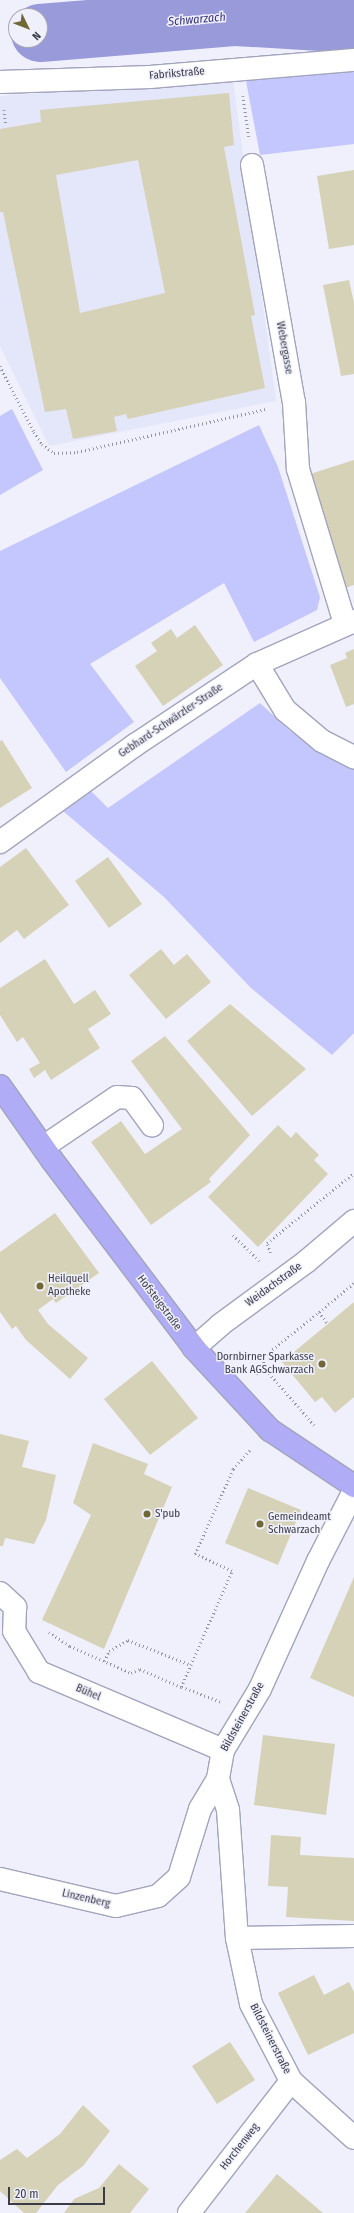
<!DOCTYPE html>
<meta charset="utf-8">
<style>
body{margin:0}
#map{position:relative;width:354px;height:2213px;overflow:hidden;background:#eff0fb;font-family:"Fira Sans Condensed",sans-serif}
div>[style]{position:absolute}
.built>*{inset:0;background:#e4e6fa}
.green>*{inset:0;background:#c4c6fe}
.river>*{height:58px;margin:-29px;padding:0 29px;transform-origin:29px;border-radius:29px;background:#989ada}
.building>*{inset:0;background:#d6d2b7}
.path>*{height:2.5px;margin-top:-1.25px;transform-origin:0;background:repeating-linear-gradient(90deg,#94959f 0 1px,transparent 0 4px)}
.roads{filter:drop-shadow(1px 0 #a2a4bd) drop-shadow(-1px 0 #a2a4bd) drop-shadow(0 1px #a2a4bd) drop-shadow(0 -1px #a2a4bd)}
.minor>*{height:22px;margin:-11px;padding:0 11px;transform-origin:11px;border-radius:11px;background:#fff}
.major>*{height:22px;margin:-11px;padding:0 11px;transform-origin:11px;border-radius:11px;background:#b0acf5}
.dots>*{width:11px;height:11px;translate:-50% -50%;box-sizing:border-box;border:2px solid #eff0fb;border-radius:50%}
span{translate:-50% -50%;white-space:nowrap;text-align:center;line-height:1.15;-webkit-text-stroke:3px #eff0fb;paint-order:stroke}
.street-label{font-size:11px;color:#3b3c46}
.poi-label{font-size:11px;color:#3b3c46}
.left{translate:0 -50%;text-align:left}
.right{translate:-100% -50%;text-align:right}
.water-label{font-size:12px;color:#362f7b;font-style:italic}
.north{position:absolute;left:8px;top:8px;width:40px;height:40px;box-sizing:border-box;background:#eff0fb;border:1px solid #a7a8b3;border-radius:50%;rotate:133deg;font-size:11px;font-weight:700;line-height:16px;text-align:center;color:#3b3c46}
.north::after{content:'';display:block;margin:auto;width:14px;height:18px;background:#706835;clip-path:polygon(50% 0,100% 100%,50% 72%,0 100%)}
.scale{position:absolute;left:8px;top:2187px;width:97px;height:18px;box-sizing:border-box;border:2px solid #3b3c46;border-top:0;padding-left:5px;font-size:12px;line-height:14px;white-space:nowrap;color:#3b3c46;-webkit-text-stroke:3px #eff0fb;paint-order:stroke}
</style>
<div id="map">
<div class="built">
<i style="clip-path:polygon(233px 80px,276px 401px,49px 446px,0 346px,0 96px)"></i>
</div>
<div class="green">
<i style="clip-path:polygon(354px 71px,354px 144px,260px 155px,246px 81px)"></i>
<i style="clip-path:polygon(12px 409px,43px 470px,0 495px,0 416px)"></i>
<i style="clip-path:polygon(259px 425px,278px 467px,320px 597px,317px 610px,254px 642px,224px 583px,90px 664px,134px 722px,66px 772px,0 678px,0 551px)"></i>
<i style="clip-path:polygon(260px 703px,290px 731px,354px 769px,354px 1033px,332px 1055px,251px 988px,164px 897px,63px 811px,91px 791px,108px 808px)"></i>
</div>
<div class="river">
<i style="left:40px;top:33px;width:197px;rotate:-4.7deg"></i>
<i style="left:236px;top:17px;width:118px;rotate:3.4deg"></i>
</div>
<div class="building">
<i style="clip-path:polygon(evenodd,229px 93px,234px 145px,224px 147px,255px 315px,251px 316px,265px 388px,128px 419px,126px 414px,114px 417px,117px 431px,73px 439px,66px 409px,45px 412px,3px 212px,0 212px,0 129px,41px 122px,40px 110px,229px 93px,138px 160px,165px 293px,80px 313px,56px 175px,138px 160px)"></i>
<i style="clip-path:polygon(354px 170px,354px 245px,329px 249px,317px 176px)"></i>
<i style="clip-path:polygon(349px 280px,354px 303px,354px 374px,341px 376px,323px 285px)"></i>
<i style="clip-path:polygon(354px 460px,354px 585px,345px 588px,310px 474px)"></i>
<i style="clip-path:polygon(195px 625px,223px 665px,163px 706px,135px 666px,157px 651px,151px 643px,171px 629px,177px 638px)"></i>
<i style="clip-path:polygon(354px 649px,354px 704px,346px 707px,330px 665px,347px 658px,345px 653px)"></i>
<i style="clip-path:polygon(2px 740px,32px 788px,0 808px,0 741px)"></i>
<i style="clip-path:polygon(26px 848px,69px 905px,24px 939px,17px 930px,0 943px,0 867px)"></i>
<i style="clip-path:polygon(108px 857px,142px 904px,109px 928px,75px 881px)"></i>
<i style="clip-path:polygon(161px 949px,174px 965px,187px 954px,211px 982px,166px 1019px,129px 975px)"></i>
<i style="clip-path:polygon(45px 959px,74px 1004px,95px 990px,111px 1014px,88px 1029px,100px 1048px,51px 1080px,45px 1070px,34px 1078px,29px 1069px,40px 1063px,23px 1037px,17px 1042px,0 1015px,0 988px)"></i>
<i style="clip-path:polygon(230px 1004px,306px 1069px,252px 1116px,187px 1041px)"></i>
<i style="clip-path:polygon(165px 1036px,250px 1135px,209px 1179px,211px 1182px,151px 1225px,91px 1142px,121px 1121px,145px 1154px,182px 1129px,131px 1061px)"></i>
<i style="clip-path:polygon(278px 1125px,291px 1138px,296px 1132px,319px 1155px,314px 1160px,328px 1174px,258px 1247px,208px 1197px)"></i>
<i style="clip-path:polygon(55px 1213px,99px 1273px,56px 1303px,53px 1299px,38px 1310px,48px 1324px,88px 1358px,70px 1379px,26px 1340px,16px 1326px,12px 1329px,0 1312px,0 1252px)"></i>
<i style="clip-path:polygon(354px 1302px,354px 1397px,335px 1413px,322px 1397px,315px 1402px,282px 1362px)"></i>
<i style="clip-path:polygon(152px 1361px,198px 1418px,150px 1455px,104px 1399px)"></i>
<i style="clip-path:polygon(0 1434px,29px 1441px,22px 1467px,56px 1475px,46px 1520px,34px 1544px,5px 1538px,3px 1546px,0 1546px)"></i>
<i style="clip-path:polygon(93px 1443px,148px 1464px,144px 1474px,172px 1487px,104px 1649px,42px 1620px,91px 1515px,73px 1503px)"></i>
<i style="clip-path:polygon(248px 1488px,301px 1510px,278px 1565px,225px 1543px)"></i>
<i style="clip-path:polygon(354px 1577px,354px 1697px,310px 1678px)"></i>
<i style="clip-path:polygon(263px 1735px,335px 1744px,326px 1815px,254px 1805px)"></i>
<i style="clip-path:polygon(271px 1835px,301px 1837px,300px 1855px,354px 1858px,354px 1921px,286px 1917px,288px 1887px,268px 1886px)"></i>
<i style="clip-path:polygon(314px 1975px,324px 1995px,349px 1982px,354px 1992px,354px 2033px,308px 2055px,278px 1993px)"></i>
<i style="clip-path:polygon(230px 2042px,255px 2080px,217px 2104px,192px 2066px)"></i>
<i style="clip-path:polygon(83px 2105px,110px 2131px,83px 2166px,58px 2185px,36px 2213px,24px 2213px,0 2191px,0 2160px,17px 2149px,27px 2158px,60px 2134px)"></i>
<i style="clip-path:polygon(119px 2164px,149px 2189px,130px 2213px,64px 2213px,74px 2199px,99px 2188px)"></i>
<i style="clip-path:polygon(277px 2174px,323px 2213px,245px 2213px)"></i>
</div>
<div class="path">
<i style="left:243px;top:96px;width:41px;rotate:81.7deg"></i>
<i style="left:4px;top:110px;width:15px;rotate:82deg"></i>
<i style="left:0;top:366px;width:74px;rotate:62.7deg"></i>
<i style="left:34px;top:432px;width:14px;rotate:56deg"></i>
<i style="left:42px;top:444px;width:15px;rotate:37deg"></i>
<i style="left:54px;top:453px;width:23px;rotate:-2deg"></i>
<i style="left:77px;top:452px;width:195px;rotate:-12.8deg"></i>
<i style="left:233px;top:1235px;width:37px;rotate:44deg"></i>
<i style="left:270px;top:1253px;width:10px;rotate:-107deg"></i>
<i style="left:267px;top:1243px;width:112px;rotate:-38.8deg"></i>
<i style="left:319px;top:1312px;width:45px;rotate:-39.6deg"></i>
<i style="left:264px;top:1367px;width:77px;rotate:49.2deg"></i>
<i style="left:256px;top:1374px;width:11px;rotate:-41deg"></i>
<i style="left:264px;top:1367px;width:10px;rotate:-96deg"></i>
<i style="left:263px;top:1357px;width:72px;rotate:-38.8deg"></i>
<i style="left:319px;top:1312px;width:15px;rotate:53deg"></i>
<i style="left:49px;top:1632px;width:25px;rotate:34deg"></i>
<i style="left:70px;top:1646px;width:67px;rotate:23.9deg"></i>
<i style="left:131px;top:1673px;width:10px;rotate:-24deg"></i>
<i style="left:140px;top:1669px;width:45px;rotate:23.7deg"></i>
<i style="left:104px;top:1661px;width:11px;rotate:-63deg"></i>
<i style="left:109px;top:1651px;width:22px;rotate:-30deg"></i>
<i style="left:128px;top:1640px;width:68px;rotate:21.6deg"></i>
<i style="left:220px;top:1702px;width:42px;rotate:-159deg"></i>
<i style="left:181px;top:1687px;width:127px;rotate:-66.3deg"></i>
<i style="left:232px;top:1571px;width:41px;rotate:-155.3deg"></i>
<i style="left:195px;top:1554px;width:93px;rotate:-65.9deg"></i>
<i style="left:233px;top:1469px;width:25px;rotate:-48deg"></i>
</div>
<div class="roads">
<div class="minor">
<i style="left:0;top:82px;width:150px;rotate:-1.9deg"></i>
<i style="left:150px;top:77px;width:205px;rotate:-4.8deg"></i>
<i style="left:252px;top:165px;width:241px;rotate:80deg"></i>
<i style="left:294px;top:402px;width:67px;rotate:86.6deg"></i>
<i style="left:298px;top:469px;width:162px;rotate:73.1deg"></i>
<i style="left:257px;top:664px;width:54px;rotate:58.7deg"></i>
<i style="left:285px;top:710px;width:48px;rotate:40deg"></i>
<i style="left:322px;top:741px;width:36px;rotate:27deg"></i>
<i style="left:0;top:842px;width:166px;rotate:-35.7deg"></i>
<i style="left:135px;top:745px;width:146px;rotate:-33.6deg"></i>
<i style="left:257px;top:664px;width:106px;rotate:-23.9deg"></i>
<i style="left:43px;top:1147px;width:89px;rotate:-34deg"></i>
<i style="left:117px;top:1097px;width:15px;rotate:4deg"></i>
<i style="left:132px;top:1098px;width:34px;rotate:54deg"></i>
<i style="left:194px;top:1348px;width:35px;rotate:-41deg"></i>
<i style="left:220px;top:1325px;width:108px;rotate:-36.3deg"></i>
<i style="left:307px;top:1261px;width:62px;rotate:-40.4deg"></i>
<i style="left:354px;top:1491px;width:79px;rotate:117.2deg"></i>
<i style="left:318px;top:1561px;width:141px;rotate:114.4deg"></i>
<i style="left:260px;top:1689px;width:71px;rotate:121.2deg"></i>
<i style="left:223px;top:1750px;width:29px;rotate:100deg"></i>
<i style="left:218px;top:1779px;width:33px;rotate:72deg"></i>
<i style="left:228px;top:1810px;width:128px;rotate:86deg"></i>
<i style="left:237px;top:1938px;width:67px;rotate:78deg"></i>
<i style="left:251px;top:2004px;width:87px;rotate:62.5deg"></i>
<i style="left:291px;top:2081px;width:85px;rotate:42.1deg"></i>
<i style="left:0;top:1593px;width:21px;rotate:43deg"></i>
<i style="left:15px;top:1607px;width:24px;rotate:92deg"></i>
<i style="left:14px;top:1631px;width:48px;rotate:58.6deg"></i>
<i style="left:39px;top:1672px;width:200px;rotate:23deg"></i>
<i style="left:0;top:1879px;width:119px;rotate:13.1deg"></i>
<i style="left:116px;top:1906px;width:43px;rotate:-13.4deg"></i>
<i style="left:158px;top:1896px;width:28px;rotate:-42deg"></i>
<i style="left:179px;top:1877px;width:71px;rotate:-72.8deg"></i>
<i style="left:200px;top:1809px;width:35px;rotate:-59deg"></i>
<i style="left:237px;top:1938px;width:117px;rotate:-1deg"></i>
<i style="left:189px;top:2213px;width:167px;rotate:-52.3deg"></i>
</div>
<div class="major">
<i style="left:0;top:1086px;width:90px;rotate:54.9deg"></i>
<i style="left:52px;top:1160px;width:236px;rotate:52.9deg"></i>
<i style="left:194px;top:1348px;width:112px;rotate:47.2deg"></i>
<i style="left:270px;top:1430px;width:101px;rotate:33.7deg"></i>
</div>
</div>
<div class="dots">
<i style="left:40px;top:1286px;background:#706835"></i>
<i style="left:322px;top:1364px;background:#706835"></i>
<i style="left:147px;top:1514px;background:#706835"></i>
<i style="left:260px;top:1524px;background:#706835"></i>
</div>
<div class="street-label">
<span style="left:177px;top:74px;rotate:-5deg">Fabrikstraße</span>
<span style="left:284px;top:348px;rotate:80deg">Webergasse</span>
<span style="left:171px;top:721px;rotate:-34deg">Gebhard-Schwärzler-Straße</span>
<span style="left:274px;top:1285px;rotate:-36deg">Weidachstraße</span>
<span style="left:159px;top:1303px;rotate:53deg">Hofsteigstraße</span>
<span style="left:88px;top:1693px;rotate:23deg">Bühel</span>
<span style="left:243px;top:1717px;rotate:-61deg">Bildsteinerstraße</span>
<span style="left:86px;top:1899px;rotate:13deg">Linzenberg</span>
<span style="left:270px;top:2039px;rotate:63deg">Bildsteinerstraße</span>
<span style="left:240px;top:2147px;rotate:-52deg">Horchenweg</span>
</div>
<div class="poi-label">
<span class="left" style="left:48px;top:1286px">Heilquell<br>Apotheke</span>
<span class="right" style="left:314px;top:1364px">Dornbirner Sparkasse<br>Bank AGSchwarzach</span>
<span class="left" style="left:155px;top:1514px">S'pub</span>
<span class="left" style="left:268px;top:1524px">Gemeindeamt<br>Schwarzach</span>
</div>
<div class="water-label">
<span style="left:197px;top:20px;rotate:-5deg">Schwarzach</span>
</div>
<div class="north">N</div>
<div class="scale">20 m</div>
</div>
